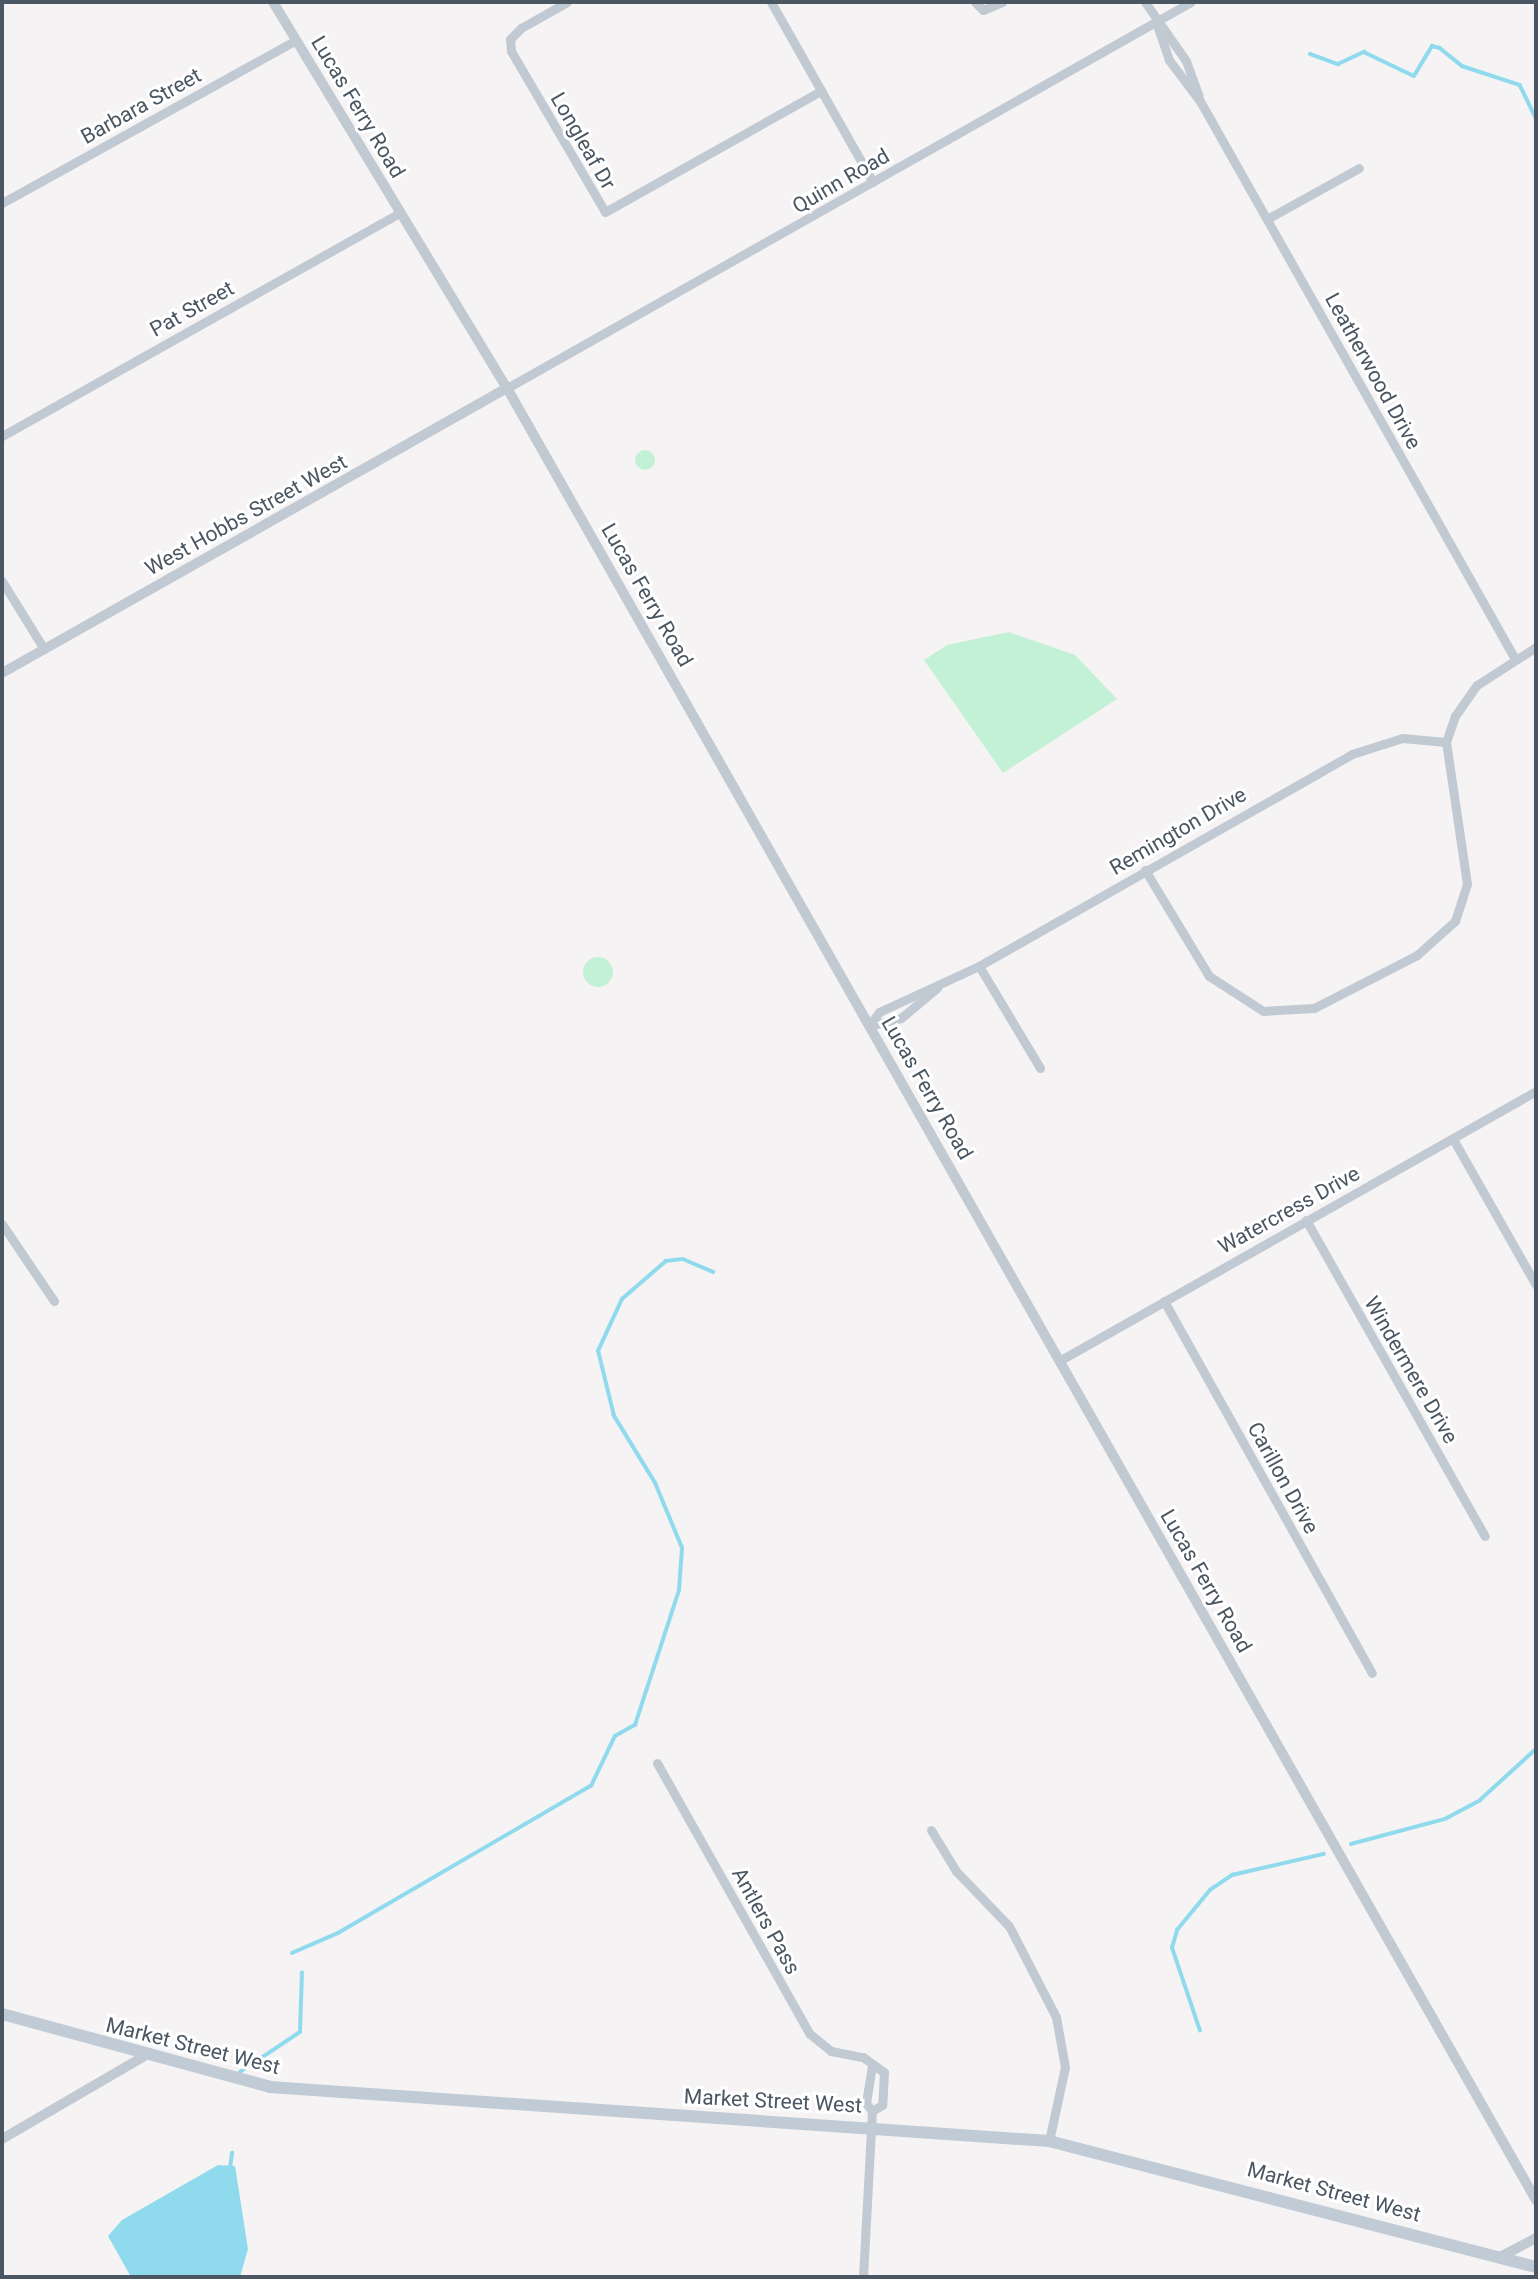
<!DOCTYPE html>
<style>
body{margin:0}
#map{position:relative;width:1538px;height:2279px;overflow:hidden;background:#f5f3f3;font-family:Roboto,sans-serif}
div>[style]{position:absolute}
.green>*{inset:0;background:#c3f1d5}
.round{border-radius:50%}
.water>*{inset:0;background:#90daee}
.stream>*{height:3.5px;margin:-1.75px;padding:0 1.75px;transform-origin:1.75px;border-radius:1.75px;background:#90daee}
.minor>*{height:9px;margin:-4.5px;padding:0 4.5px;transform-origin:4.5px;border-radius:4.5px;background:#c1cad2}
.tertiary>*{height:10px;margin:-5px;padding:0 5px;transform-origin:5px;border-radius:5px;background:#c1cad2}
.secondary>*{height:12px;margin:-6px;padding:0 6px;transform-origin:6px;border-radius:6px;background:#c1cbd6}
span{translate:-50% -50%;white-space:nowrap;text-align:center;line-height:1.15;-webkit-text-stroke:6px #fff;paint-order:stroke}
.street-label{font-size:21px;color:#4a5661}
.frame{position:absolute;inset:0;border:4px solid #4a5661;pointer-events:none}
</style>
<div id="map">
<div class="green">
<i class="round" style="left:635px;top:450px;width:20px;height:20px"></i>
<i style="clip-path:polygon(1009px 632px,1075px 655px,1117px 699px,1003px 773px,924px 660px,947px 645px)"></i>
<i class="round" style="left:583px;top:957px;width:30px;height:30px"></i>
</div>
<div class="water">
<i style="clip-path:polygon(218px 2165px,235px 2166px,248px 2249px,240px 2277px,131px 2277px,108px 2236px,122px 2220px)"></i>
</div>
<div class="stream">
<i style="left:1310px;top:54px;width:30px;rotate:20deg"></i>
<i style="left:1338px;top:64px;width:29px;rotate:-25deg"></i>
<i style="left:1364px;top:52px;width:55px;rotate:25.6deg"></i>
<i style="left:1414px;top:76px;width:35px;rotate:-59deg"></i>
<i style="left:1432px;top:46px;width:8px;rotate:14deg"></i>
<i style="left:1440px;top:48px;width:28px;rotate:39deg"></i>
<i style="left:1462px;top:66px;width:61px;rotate:18.1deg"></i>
<i style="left:1520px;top:85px;width:37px;rotate:64deg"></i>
<i style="left:1351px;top:1844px;width:97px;rotate:-14.9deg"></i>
<i style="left:1445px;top:1819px;width:40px;rotate:-28deg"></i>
<i style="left:1480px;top:1800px;width:76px;rotate:-42.3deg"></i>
<i style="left:292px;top:1953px;width:50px;rotate:-23.5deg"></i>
<i style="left:338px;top:1933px;width:293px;rotate:-30.2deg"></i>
<i style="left:591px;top:1786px;width:55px;rotate:-64.4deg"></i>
<i style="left:615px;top:1736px;width:23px;rotate:-29deg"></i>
<i style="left:635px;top:1725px;width:142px;rotate:-71.9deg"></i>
<i style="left:679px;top:1590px;width:42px;rotate:-85.9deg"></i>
<i style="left:682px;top:1548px;width:70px;rotate:-112.6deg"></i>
<i style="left:655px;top:1483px;width:79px;rotate:-121.5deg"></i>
<i style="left:614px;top:1416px;width:67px;rotate:-103.8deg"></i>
<i style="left:598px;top:1351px;width:57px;rotate:-65.2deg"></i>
<i style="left:622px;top:1299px;width:58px;rotate:-40.8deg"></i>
<i style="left:666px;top:1261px;width:17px;rotate:-7deg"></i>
<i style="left:683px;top:1259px;width:33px;rotate:23deg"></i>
<i style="left:1200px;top:2031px;width:88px;rotate:-108.6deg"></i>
<i style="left:1172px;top:1948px;width:19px;rotate:-74deg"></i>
<i style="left:1177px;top:1930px;width:52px;rotate:-50.5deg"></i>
<i style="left:1210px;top:1890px;width:27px;rotate:-34deg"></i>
<i style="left:1232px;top:1875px;width:94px;rotate:-12.9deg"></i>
<i style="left:240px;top:2072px;width:72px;rotate:-33.7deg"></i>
<i style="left:300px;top:2032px;width:59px;rotate:-88.1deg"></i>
<i style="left:230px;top:2168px;width:15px;rotate:-82deg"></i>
</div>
<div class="minor">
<i style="left:567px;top:2px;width:53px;rotate:150.5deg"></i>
<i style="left:521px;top:28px;width:16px;rotate:135deg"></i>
<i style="left:510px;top:39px;width:12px;rotate:85deg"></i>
<i style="left:511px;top:51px;width:186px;rotate:59.7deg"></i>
<i style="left:605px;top:212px;width:248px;rotate:-29.3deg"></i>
<i style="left:771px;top:2px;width:207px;rotate:60.5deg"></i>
<i style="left:975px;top:2px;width:11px;rotate:45deg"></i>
<i style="left:983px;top:10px;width:21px;rotate:-23deg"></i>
<i style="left:1145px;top:2px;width:72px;rotate:55.2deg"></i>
<i style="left:1186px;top:61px;width:37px;rotate:70deg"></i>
<i style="left:1156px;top:22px;width:40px;rotate:71.1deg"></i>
<i style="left:1169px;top:60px;width:51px;rotate:52.9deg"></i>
<i style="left:1200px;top:101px;width:641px;rotate:60.55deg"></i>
<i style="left:2px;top:203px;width:336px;rotate:-29deg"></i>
<i style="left:1267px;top:219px;width:105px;rotate:-29deg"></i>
<i style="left:507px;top:388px;width:785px;rotate:-29.44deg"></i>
<i style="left:2px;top:436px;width:455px;rotate:-29.3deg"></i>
<i style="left:2px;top:581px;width:80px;rotate:58.3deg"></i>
<i style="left:1145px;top:870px;width:124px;rotate:58.9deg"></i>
<i style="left:1209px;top:976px;width:64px;rotate:32.9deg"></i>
<i style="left:1263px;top:1011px;width:51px;rotate:-3.4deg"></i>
<i style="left:1314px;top:1008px;width:116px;rotate:-27.2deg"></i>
<i style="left:1417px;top:955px;width:51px;rotate:-41.8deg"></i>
<i style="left:1455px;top:921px;width:39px;rotate:-72deg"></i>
<i style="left:1467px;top:884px;width:144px;rotate:-98.4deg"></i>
<i style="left:1446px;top:742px;width:28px;rotate:-71deg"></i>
<i style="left:1455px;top:716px;width:38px;rotate:-55deg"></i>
<i style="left:1477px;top:685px;width:70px;rotate:-32.8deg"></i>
<i style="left:979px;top:966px;width:119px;rotate:59.1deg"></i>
<i style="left:869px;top:1026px;width:17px;rotate:-54deg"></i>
<i style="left:879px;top:1012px;width:110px;rotate:-24.7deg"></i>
<i style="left:979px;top:966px;width:429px;rotate:-29.6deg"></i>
<i style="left:1352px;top:754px;width:52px;rotate:-17.7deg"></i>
<i style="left:1402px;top:738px;width:44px;rotate:5.2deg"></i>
<i style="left:869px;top:1026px;width:33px;rotate:-14deg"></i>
<i style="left:901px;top:1018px;width:47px;rotate:-39.8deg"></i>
<i style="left:1453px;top:1139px;width:168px;rotate:60.4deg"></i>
<i style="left:1306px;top:1220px;width:363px;rotate:60.5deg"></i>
<i style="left:2px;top:1224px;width:93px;rotate:56deg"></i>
<i style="left:1164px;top:1301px;width:426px;rotate:60.8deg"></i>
<i style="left:1059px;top:1361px;width:548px;rotate:-29.51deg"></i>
<i style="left:657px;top:1763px;width:311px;rotate:60.6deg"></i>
<i style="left:810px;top:2034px;width:27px;rotate:39deg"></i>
<i style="left:831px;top:2051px;width:33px;rotate:11deg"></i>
<i style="left:863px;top:2057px;width:26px;rotate:36deg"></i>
<i style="left:884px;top:2072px;width:33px;rotate:93deg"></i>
<i style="left:882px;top:2105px;width:12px;rotate:149deg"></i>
<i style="left:931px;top:1830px;width:48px;rotate:58.6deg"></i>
<i style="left:956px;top:1871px;width:76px;rotate:46.1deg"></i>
<i style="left:1009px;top:1926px;width:102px;rotate:62.7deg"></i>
<i style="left:1056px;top:2017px;width:51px;rotate:79.8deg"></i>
<i style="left:1065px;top:2067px;width:76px;rotate:102.2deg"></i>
<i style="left:863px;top:2277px;width:166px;rotate:-86.9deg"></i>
<i style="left:872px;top:2111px;width:10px;rotate:-127deg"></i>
<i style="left:866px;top:2103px;width:39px;rotate:-81deg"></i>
</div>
<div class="tertiary">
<i style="left:273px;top:2px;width:451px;rotate:58.8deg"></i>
<i style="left:507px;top:388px;width:2084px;rotate:60.41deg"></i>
<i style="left:2px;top:673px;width:580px;rotate:-29.44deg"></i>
<i style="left:2px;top:2139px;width:163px;rotate:-30.2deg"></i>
<i style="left:1500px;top:2257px;width:41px;rotate:-27.8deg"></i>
</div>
<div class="secondary">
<i style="left:2px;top:2014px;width:278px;rotate:15.2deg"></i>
<i style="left:270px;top:2087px;width:781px;rotate:3.97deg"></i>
<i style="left:1049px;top:2141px;width:503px;rotate:14.51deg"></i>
</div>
<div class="street-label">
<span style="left:141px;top:106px;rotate:-29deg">Barbara Street</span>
<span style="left:358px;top:107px;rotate:59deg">Lucas Ferry Road</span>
<span style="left:583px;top:141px;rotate:60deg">Longleaf Dr</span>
<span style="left:841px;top:181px;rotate:-30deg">Quinn Road</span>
<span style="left:192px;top:309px;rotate:-29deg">Pat Street</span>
<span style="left:1373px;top:371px;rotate:61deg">Leatherwood Drive</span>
<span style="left:246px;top:515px;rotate:-29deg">West Hobbs Street West</span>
<span style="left:647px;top:595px;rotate:60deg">Lucas Ferry Road</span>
<span style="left:1178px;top:831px;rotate:-30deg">Remington Drive</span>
<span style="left:927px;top:1088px;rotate:60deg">Lucas Ferry Road</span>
<span style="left:1289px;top:1210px;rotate:-29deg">Watercress Drive</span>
<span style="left:1411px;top:1370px;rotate:60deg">Windermere Drive</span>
<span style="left:1283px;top:1478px;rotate:61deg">Carillon Drive</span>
<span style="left:1206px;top:1581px;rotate:60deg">Lucas Ferry Road</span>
<span style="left:766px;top:1921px;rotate:61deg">Antlers Pass</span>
<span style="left:193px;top:2046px;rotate:14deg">Market Street West</span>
<span style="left:773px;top:2101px;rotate:3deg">Market Street West</span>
<span style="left:1334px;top:2192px;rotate:15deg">Market Street West</span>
</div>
<div class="frame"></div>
</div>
